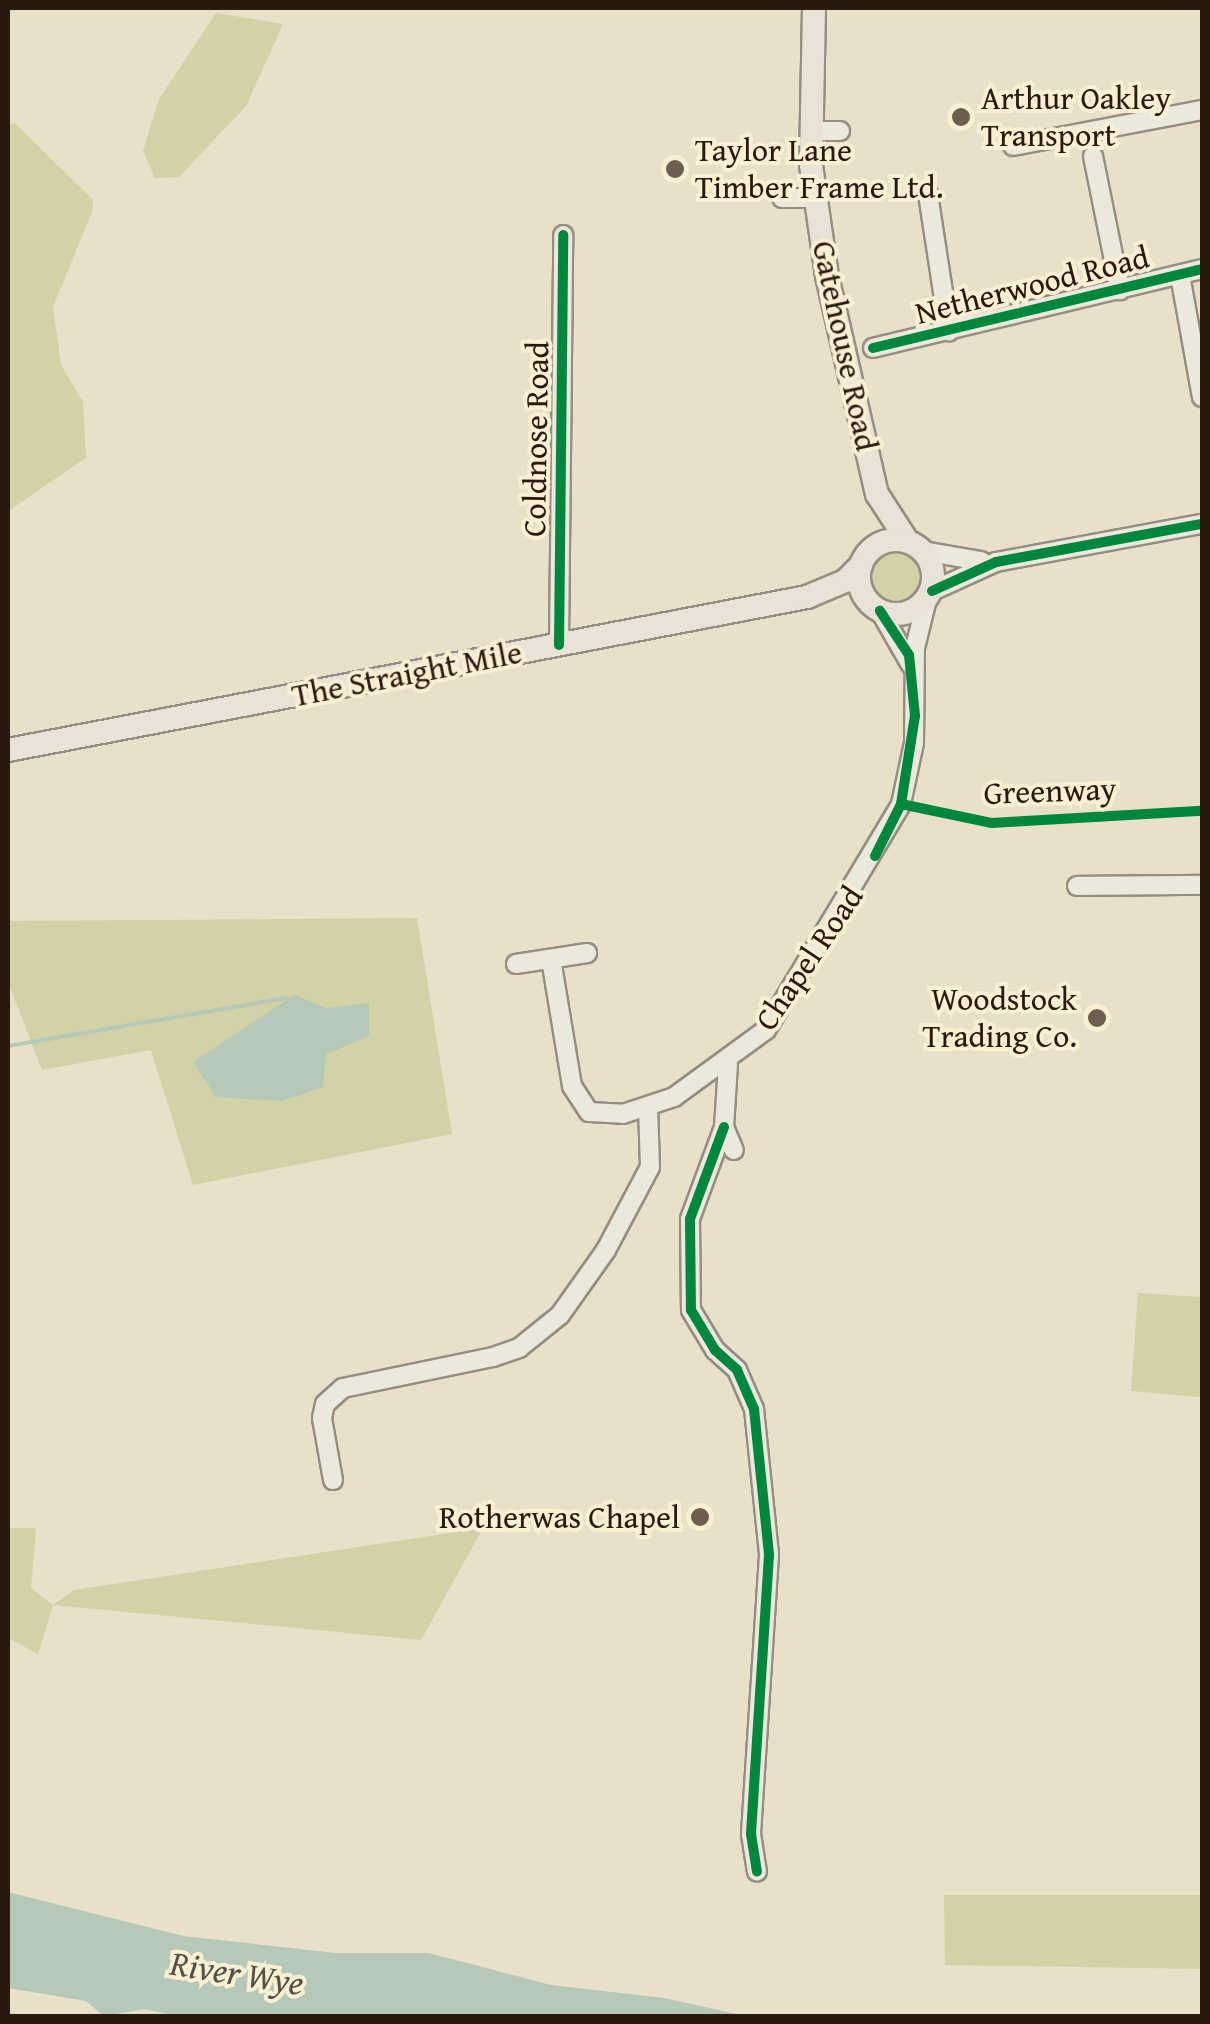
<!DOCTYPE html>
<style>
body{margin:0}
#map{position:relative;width:1210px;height:2024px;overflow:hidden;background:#e8e0c8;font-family:"Gentium Book Plus",serif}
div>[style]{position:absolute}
.green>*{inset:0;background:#d3d1a6}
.round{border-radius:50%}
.water>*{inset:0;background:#b4c9b8}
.stream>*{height:4px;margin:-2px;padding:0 2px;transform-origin:2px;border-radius:2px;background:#b4c9b8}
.roads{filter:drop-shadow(2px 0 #958e80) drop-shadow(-2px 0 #958e80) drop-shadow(0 2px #958e80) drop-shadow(0 -2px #958e80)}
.minor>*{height:18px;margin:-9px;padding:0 9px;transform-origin:9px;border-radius:9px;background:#ebe8dc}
.major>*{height:22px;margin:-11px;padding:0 11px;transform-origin:11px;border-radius:11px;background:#e8e3d6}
.major>.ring{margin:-11px;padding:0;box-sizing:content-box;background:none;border:22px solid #e8e3d6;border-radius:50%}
.cycleway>*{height:10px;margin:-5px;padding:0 5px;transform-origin:5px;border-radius:5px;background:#00873e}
.dots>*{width:28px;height:28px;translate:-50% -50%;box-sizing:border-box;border:5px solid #f9efd2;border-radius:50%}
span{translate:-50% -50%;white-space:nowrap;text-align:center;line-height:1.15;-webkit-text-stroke:8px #f9efd2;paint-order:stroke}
.poi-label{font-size:32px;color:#2a190e}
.left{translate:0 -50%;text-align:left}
.right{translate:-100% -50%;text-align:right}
.street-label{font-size:32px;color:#2a190e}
.water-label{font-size:35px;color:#525347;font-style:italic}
.frame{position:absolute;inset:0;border:10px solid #2a190e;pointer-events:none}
</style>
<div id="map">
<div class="green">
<i style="clip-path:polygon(216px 13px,283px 24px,246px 106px,179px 177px,155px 178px,143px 151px,159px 99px)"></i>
<i style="clip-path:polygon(15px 123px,93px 200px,93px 209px,53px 307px,61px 365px,83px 402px,86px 458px,8px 511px,8px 126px)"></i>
<i class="round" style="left:868px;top:549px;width:56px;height:56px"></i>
<i style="clip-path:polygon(417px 918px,452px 1134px,193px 1185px,151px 1050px,42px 1070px,8px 982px,8px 921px)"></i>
<i style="clip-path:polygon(1138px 1293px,1202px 1297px,1202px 1397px,1131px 1391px)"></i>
<i style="clip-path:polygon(8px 1528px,36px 1528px,31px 1588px,53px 1605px,74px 1590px,483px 1528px,421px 1640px,53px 1605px,38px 1654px,8px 1638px)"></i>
<i style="clip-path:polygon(944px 1895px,1202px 1895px,1202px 1969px,945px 1965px)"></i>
</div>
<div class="water">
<i style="clip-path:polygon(294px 995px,327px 1008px,369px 1003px,369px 1036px,326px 1054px,323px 1087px,282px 1101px,216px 1097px,193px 1062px)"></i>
<i style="clip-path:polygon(8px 1892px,183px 1936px,336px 1953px,428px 1953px,551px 1985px,664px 1998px,746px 2016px,177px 2016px,144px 2009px,104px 2016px,86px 2001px,8px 1988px)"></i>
</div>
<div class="stream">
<i style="left:8px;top:1046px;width:283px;rotate:-9.8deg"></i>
</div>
<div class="roads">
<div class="minor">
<i style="left:810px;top:131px;width:30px"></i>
<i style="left:1013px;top:146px;width:192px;rotate:-10.8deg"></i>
<i style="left:1093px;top:156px;width:137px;rotate:78.6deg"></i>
<i style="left:928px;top:194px;width:139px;rotate:81.3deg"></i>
<i style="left:782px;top:198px;width:32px"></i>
<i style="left:1180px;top:275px;width:124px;rotate:79.8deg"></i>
<i style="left:873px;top:348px;width:338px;rotate:-13.5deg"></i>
<i style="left:923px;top:551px;width:59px;rotate:9.8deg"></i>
<i style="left:932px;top:591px;width:70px;rotate:-24.4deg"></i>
<i style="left:996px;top:562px;width:209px;rotate:-10.5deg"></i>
<i style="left:880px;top:611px;width:62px;rotate:60.1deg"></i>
<i style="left:559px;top:645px;width:410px;rotate:-89.4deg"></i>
<i style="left:1077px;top:886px;width:125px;rotate:-0.5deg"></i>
<i style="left:551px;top:959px;width:129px;rotate:80.6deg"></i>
<i style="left:572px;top:1086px;width:31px;rotate:57deg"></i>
<i style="left:589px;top:1112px;width:34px;rotate:3deg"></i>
<i style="left:623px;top:1114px;width:54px;rotate:-18.4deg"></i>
<i style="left:674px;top:1097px;width:114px;rotate:-36.1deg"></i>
<i style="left:766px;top:1030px;width:263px;rotate:-59.1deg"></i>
<i style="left:901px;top:804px;width:62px;rotate:-78deg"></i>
<i style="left:914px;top:743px;width:95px;rotate:-89.4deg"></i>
<i style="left:915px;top:648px;width:50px;rotate:-76.2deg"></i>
<i style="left:516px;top:964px;width:72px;rotate:-8.8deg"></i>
<i style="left:728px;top:1064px;width:63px;rotate:93.6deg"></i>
<i style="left:724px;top:1127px;width:25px;rotate:67deg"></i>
<i style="left:724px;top:1127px;width:98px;rotate:110.3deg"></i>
<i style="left:690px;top:1219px;width:91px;rotate:89.4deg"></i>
<i style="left:691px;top:1310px;width:47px;rotate:59deg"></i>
<i style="left:715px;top:1350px;width:30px;rotate:42deg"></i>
<i style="left:737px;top:1370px;width:43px;rotate:66.4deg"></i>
<i style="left:754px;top:1409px;width:147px;rotate:84.1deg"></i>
<i style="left:769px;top:1555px;width:280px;rotate:93.7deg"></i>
<i style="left:751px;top:1834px;width:38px;rotate:81deg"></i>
<i style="left:333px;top:1480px;width:63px;rotate:-100.1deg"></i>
<i style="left:322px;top:1418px;width:14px;rotate:-78deg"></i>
<i style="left:325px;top:1404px;width:24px;rotate:-42deg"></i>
<i style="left:343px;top:1388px;width:153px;rotate:-11.7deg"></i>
<i style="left:493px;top:1357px;width:28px;rotate:-19deg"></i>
<i style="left:519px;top:1348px;width:53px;rotate:-38.8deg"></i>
<i style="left:560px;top:1315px;width:80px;rotate:-54.7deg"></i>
<i style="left:606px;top:1250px;width:94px;rotate:-62.1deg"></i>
<i style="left:650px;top:1167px;width:60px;rotate:-91.9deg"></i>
</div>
<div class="major">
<i style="left:814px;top:8px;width:157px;rotate:91.1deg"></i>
<i style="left:811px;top:165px;width:112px;rotate:81.8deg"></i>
<i style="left:827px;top:276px;width:224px;rotate:77.1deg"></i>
<i style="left:877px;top:494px;width:57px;rotate:57.1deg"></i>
<i class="ring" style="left:859px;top:540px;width:52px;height:52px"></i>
<i style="left:8px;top:750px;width:814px;rotate:-10.84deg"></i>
<i style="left:807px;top:597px;width:41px;rotate:-22.8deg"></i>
<i style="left:845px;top:581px;width:23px;rotate:-45deg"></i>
</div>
</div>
<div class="cycleway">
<i style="left:873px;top:348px;width:338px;rotate:-13.5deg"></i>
<i style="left:932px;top:591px;width:70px;rotate:-24.4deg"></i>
<i style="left:996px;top:562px;width:209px;rotate:-10.5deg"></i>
<i style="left:559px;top:645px;width:410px;rotate:-89.4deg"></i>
<i style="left:901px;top:804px;width:92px;rotate:11.9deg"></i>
<i style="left:991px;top:823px;width:211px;rotate:-3.3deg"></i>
<i style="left:875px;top:856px;width:58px;rotate:-63.4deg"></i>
<i style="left:901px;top:804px;width:89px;rotate:-81deg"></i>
<i style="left:915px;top:716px;width:61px;rotate:-95.6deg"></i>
<i style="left:909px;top:655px;width:53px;rotate:-123.4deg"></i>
<i style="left:724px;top:1127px;width:98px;rotate:110.3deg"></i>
<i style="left:690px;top:1219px;width:91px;rotate:89.4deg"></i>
<i style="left:691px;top:1310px;width:47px;rotate:59deg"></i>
<i style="left:715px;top:1350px;width:30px;rotate:42deg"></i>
<i style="left:737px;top:1370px;width:43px;rotate:66.4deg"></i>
<i style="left:754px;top:1409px;width:147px;rotate:84.1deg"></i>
<i style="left:769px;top:1555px;width:280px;rotate:93.7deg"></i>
<i style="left:751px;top:1834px;width:38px;rotate:81deg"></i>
</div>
<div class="dots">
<i style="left:961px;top:117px;background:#6c5f4f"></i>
<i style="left:675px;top:169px;background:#6c5f4f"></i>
<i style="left:1097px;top:1018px;background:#6c5f4f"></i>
<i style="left:700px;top:1517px;background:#6c5f4f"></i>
</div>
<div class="poi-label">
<span class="left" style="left:981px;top:117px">Arthur Oakley<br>Transport</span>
<span class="left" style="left:695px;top:169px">Taylor Lane<br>Timber Frame Ltd.</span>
<span class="right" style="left:1077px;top:1018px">Woodstock<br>Trading Co.</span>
<span class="right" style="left:680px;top:1517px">Rotherwas Chapel</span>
</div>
<div class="street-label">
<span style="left:1032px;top:285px;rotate:-14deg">Netherwood Road</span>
<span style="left:845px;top:346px;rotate:78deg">Gatehouse Road</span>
<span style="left:536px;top:439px;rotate:-89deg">Coldnose Road</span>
<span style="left:407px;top:674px;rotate:-11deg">The Straight Mile</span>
<span style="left:1050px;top:791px;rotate:-2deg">Greenway</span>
<span style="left:809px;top:958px;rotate:-56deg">Chapel Road</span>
</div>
<div class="water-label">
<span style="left:237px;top:1973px;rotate:9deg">River Wye</span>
</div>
<div class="frame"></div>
</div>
